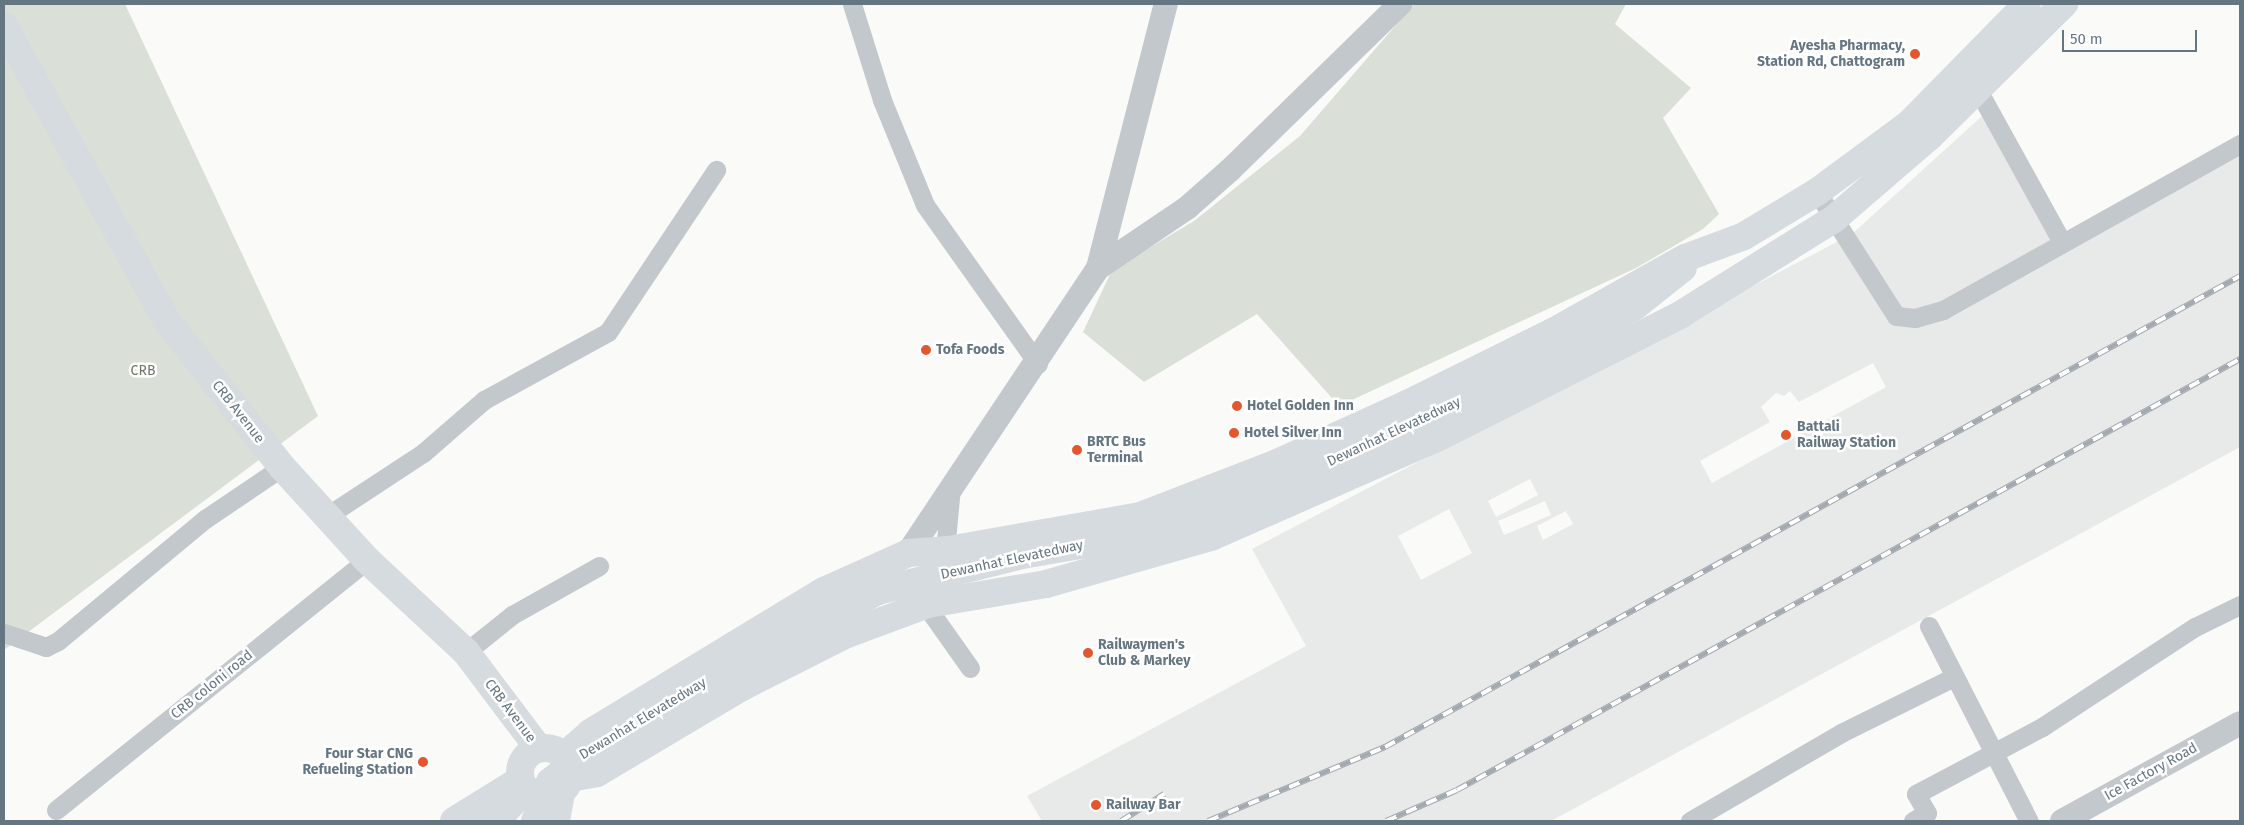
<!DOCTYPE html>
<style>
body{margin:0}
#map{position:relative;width:2244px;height:825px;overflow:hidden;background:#fafaf8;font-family:"Fira Sans",sans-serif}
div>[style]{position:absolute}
.built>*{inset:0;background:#e8e9e9}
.green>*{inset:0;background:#dadfd7}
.minor>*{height:19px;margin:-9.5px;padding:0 9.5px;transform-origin:9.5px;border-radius:9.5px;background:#c3c8cc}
.tertiary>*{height:24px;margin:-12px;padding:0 12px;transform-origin:12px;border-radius:12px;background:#c3c8cc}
.secondary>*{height:28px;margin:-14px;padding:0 14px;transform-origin:14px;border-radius:14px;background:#d6dbdf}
.primary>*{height:28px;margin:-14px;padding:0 14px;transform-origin:14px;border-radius:14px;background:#d6dbdf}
.primary>.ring{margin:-14px;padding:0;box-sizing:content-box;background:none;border:28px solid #d6dbdf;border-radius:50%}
.rail>*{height:5.5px;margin-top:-2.75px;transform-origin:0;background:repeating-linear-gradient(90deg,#fff 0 11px,#a2aab0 0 22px);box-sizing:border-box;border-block:1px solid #a2aab0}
.dots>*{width:14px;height:14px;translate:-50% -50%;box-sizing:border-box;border:2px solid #fff;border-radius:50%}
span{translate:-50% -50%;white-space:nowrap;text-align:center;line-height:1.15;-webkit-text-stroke:5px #fff;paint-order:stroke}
.poi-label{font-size:14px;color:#657683;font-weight:700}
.right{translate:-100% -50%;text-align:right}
.left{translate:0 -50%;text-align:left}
.park-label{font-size:14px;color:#687a64}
.street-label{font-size:14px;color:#657683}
.frame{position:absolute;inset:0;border:5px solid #657683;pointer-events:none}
.scale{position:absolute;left:2062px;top:30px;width:135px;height:22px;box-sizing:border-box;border:2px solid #657683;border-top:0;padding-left:6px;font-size:15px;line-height:18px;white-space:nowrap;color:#657683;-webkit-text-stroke:4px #fff;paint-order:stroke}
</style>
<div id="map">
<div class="built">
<i style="clip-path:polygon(evenodd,1992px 107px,2073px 247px,2240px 156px,2240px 447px,1551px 821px,1042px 821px,1027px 796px,1306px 646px,1252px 549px,1852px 234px,1992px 107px,1873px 363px,1886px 387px,1712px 483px,1700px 461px,1770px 422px,1761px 407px,1776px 393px,1784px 396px,1790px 391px,1799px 402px,1873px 363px,1992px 107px,1530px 479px,1538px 495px,1496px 517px,1488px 501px,1530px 479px,1992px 107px,1545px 501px,1551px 515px,1504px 535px,1498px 521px,1545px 501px,1992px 107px,1449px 509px,1472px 553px,1421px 580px,1398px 536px,1449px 509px,1992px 107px,1566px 511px,1573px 524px,1543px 540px,1537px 526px,1566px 511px)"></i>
</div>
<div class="green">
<i style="clip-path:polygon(4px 4px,125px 4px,318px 416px,4px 650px)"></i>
<i style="clip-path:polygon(1414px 4px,1626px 4px,1615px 24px,1691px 88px,1663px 118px,1719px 214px,1703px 229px,1636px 268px,1339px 406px,1257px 314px,1144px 382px,1083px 332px,1112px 270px,1194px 221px,1300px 136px)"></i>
</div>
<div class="minor">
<i style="left:852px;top:4px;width:101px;rotate:72.6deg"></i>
<i style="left:882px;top:100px;width:113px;rotate:67.7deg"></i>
<i style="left:925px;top:205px;width:195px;rotate:54.6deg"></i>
<i style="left:1978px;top:90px;width:174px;rotate:61.1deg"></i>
<i style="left:1817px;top:192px;width:147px;rotate:57.5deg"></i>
<i style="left:1896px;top:316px;width:19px;rotate:6deg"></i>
<i style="left:1915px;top:318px;width:29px;rotate:-16deg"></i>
<i style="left:1943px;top:310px;width:340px;rotate:-29.2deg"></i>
<i style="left:327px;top:516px;width:115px;rotate:-33.3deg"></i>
<i style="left:423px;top:453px;width:81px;rotate:-41deg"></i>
<i style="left:484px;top:400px;width:141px;rotate:-28.7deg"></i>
<i style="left:608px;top:332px;width:195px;rotate:-56.3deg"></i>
<i style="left:944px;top:561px;width:74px;rotate:-84.6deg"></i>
<i style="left:932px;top:594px;width:16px;rotate:101deg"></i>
<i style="left:929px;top:610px;width:71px;rotate:54.7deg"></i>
<i style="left:1929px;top:626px;width:219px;rotate:62.9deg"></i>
<i style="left:4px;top:633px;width:44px;rotate:18.4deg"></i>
<i style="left:46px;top:647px;width:13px;rotate:-27deg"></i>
<i style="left:58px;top:641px;width:191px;rotate:-39.7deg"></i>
<i style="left:205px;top:519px;width:93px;rotate:-34deg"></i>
<i style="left:466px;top:652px;width:59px;rotate:-38.8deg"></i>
<i style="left:512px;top:615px;width:100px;rotate:-29.4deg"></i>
<i style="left:56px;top:810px;width:399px;rotate:-38.8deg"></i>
<i style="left:1690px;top:821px;width:175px;rotate:-30.2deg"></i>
<i style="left:1841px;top:733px;width:126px;rotate:-26.4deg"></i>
<i style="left:1913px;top:821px;width:16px;rotate:-30deg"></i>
<i style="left:1927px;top:813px;width:22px;rotate:-120deg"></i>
<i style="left:1916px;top:794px;width:143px;rotate:-28deg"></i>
<i style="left:2042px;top:727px;width:183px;rotate:-33.2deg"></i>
<i style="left:2195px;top:627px;width:50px;rotate:-26.1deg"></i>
</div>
<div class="tertiary">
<i style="left:1098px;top:268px;width:107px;rotate:-34deg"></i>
<i style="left:1187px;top:208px;width:57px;rotate:-41.5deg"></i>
<i style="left:1230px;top:170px;width:238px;rotate:-44.3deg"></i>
<i style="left:908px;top:553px;width:343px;rotate:-56.3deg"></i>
<i style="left:1098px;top:268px;width:273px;rotate:-75.6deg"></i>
<i style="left:2062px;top:821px;width:203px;rotate:-28.8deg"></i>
</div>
<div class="secondary">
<i style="left:4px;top:26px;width:336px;rotate:61.1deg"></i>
<i style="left:166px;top:320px;width:187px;rotate:51.7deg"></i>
<i style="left:282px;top:467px;width:126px;rotate:47.6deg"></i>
<i style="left:367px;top:560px;width:135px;rotate:42.9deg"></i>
<i style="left:466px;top:652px;width:121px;rotate:53deg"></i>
<i style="left:535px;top:821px;width:42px;rotate:-69deg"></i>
<i style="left:550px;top:782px;width:60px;rotate:-39.6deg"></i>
<i style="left:596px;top:744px;width:152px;rotate:-29.9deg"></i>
<i style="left:728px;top:668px;width:169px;rotate:-27.2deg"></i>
<i style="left:878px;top:591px;width:148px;rotate:-14deg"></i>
<i style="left:1022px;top:555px;width:89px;rotate:-9.7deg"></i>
<i style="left:1110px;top:540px;width:87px;rotate:-15.9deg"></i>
<i style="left:1194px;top:516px;width:91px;rotate:-21.2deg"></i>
<i style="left:1279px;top:483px;width:180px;rotate:-23.9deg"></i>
<i style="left:1444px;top:410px;width:102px;rotate:-26.8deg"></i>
<i style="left:1535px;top:364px;width:116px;rotate:-30.1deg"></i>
<i style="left:1635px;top:306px;width:61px;rotate:-38.4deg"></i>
<i style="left:556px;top:821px;width:28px;rotate:-80deg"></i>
</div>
<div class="primary">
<i class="ring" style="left:520px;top:748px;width:22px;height:22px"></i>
<i style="left:564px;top:756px;width:35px;rotate:-41deg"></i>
<i style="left:590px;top:733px;width:274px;rotate:-31.3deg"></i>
<i style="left:824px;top:591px;width:92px;rotate:-24.3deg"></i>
<i style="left:908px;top:553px;width:40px;rotate:-4.3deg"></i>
<i style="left:948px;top:550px;width:195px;rotate:-10deg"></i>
<i style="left:1140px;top:516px;width:147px;rotate:-21.1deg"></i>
<i style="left:1277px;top:463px;width:141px;rotate:-24.4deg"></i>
<i style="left:1405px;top:405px;width:165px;rotate:-26.3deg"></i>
<i style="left:1553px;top:332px;width:151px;rotate:-29.3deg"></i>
<i style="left:1685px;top:258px;width:63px;rotate:-20.4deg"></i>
<i style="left:1744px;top:236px;width:85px;rotate:-31.1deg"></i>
<i style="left:1817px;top:192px;width:114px;rotate:-36.5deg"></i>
<i style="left:1909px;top:124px;width:168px;rotate:-45.5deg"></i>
<i style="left:570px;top:778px;width:27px;rotate:-10deg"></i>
<i style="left:597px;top:773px;width:169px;rotate:-30.7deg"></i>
<i style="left:742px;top:687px;width:118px;rotate:-26.8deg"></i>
<i style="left:847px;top:634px;width:86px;rotate:-20.3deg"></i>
<i style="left:928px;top:604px;width:120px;rotate:-9.6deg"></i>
<i style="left:1046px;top:584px;width:172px;rotate:-15.9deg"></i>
<i style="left:1211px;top:537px;width:247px;rotate:-23.7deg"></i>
<i style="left:1437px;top:438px;width:272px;rotate:-26.8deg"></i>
<i style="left:1680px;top:315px;width:183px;rotate:-32deg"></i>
<i style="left:1835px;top:218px;width:124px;rotate:-40.8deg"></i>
<i style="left:1929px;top:137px;width:190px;rotate:-44.6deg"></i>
<i style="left:454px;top:821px;width:78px;rotate:-31.8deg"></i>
<i style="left:496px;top:821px;width:43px;rotate:-47.8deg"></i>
</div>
<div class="rail">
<i style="left:1121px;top:821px;width:51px;rotate:-32.1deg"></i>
<i style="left:1208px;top:821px;width:192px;rotate:-22.7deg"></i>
<i style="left:1385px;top:747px;width:976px;rotate:-28.85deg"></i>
<i style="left:1386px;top:821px;width:77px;rotate:-23.6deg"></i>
<i style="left:1457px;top:790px;width:894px;rotate:-28.83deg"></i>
</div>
<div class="dots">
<i style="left:1915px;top:54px;background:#e4572e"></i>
<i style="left:926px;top:350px;background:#e4572e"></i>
<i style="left:1237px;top:406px;background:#e4572e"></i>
<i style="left:1234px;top:433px;background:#e4572e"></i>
<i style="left:1786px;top:435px;background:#e4572e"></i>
<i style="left:1077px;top:450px;background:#e4572e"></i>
<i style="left:1088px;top:653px;background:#e4572e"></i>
<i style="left:423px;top:762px;background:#e4572e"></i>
<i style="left:1096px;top:805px;background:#e4572e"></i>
</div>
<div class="poi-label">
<span class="right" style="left:1905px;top:54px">Ayesha Pharmacy,<br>Station Rd, Chattogram</span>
<span class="left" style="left:936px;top:350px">Tofa Foods</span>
<span class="left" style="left:1247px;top:406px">Hotel Golden Inn</span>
<span class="left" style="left:1797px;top:435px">Battali<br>Railway Station</span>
<span class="left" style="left:1244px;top:433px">Hotel Silver Inn</span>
<span class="left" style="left:1087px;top:450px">BRTC Bus<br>Terminal</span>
<span class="left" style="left:1098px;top:653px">Railwaymen's<br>Club &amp; Markey</span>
<span class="right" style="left:413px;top:762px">Four Star CNG<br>Refueling Station</span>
<span class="left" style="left:1106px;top:805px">Railway Bar</span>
</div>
<div class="park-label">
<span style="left:143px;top:371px">CRB</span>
</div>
<div class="street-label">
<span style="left:238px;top:412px;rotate:52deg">CRB Avenue</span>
<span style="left:1394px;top:432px;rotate:-25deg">Dewanhat Elevatedway</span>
<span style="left:1012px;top:560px;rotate:-12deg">Dewanhat Elevatedway</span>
<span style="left:212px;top:685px;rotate:-39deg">CRB coloni road</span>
<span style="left:510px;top:711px;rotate:53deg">CRB Avenue</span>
<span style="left:643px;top:719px;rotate:-31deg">Dewanhat Elevatedway</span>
<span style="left:2151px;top:772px;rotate:-29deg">Ice Factory Road</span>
</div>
<div class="frame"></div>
<div class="scale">50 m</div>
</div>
